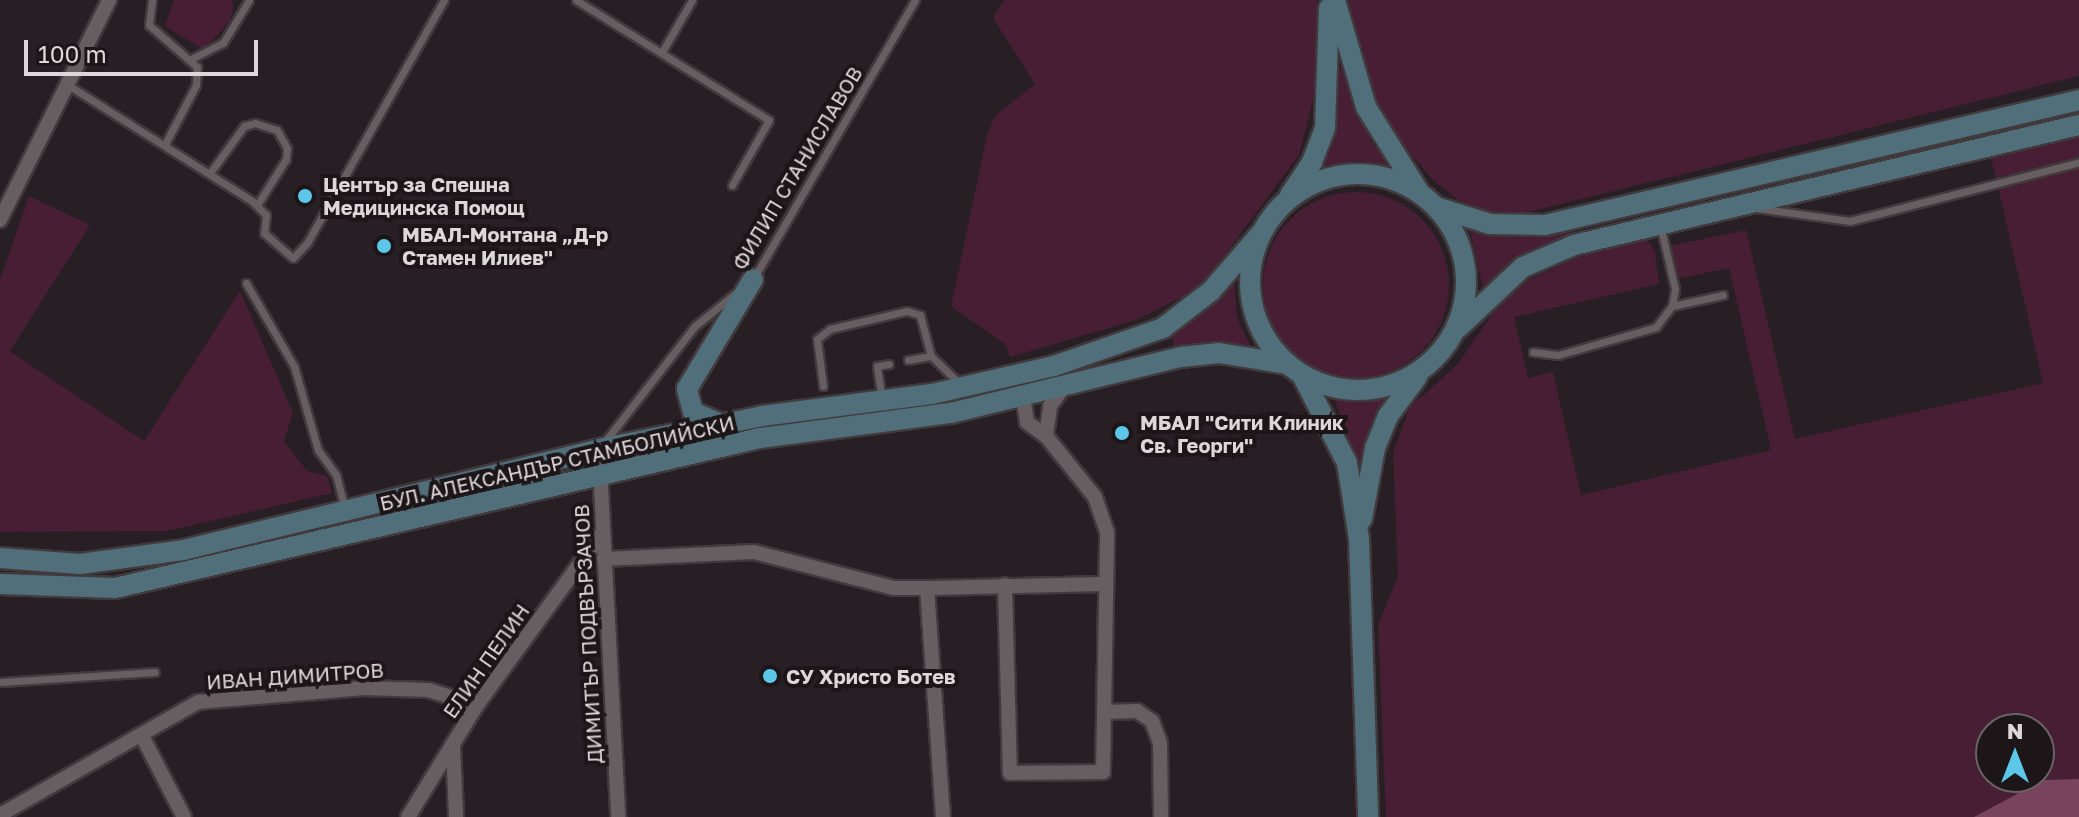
<!DOCTYPE html>
<meta charset="utf-8">
<style>
body{margin:0}
#map{position:relative;width:2079px;height:817px;overflow:hidden;background:#271f23;font-family:"Golos Text",sans-serif}
div>[style]{position:absolute}
.green>*{inset:0;background:#471e33}
.round{border-radius:50%}
.forest>*{inset:0;background:#78435d}
.roads{filter:drop-shadow(2px 0 #413a3d) drop-shadow(-2px 0 #413a3d) drop-shadow(0 2px #413a3d) drop-shadow(0 -2px #413a3d)}
.lane>*{height:7px;margin:-3.5px;padding:0 3.5px;transform-origin:3.5px;border-radius:3.5px;background:#675e62}
.street>*{height:14px;margin:-7px;padding:0 7px;transform-origin:7px;border-radius:7px;background:#675e62}
.secondary>*{height:20px;margin:-10px;padding:0 10px;transform-origin:10px;border-radius:10px;background:#516f7b}
.secondary>.ring{margin:-10px;padding:0;box-sizing:content-box;background:none;border:20px solid #516f7b;border-radius:50%}
.dots>*{width:22px;height:22px;translate:-50% -50%;box-sizing:border-box;border:4px solid #1d1619;border-radius:50%}
span{translate:-50% -50%;white-space:nowrap;text-align:center;line-height:1.15;-webkit-text-stroke:8px #1d1619;paint-order:stroke}
.street-label{font-size:20px;color:#ddd7da}
.poi-label{font-size:20px;color:#ddd7da;font-weight:700}
.left{translate:0 -50%;text-align:left}
.north{position:absolute;left:1975px;top:713px;width:80px;height:80px;box-sizing:border-box;background:#1d1619;border:2px solid #6a6366;border-radius:50%;rotate:0deg;font-size:22px;font-weight:700;line-height:32px;text-align:center;color:#ddd7da}
.north::after{content:'';display:block;margin:auto;width:28px;height:36px;background:#5cc7e8;clip-path:polygon(50% 0,100% 100%,50% 72%,0 100%)}
.scale{position:absolute;left:24px;top:40px;width:234px;height:36px;box-sizing:border-box;border:4px solid #ddd7da;border-top:0;padding-left:10px;font-size:24px;line-height:28px;white-space:nowrap;color:#ddd7da;-webkit-text-stroke:6px #1d1619;paint-order:stroke}
</style>
<div id="map">
<div class="green">
<i style="clip-path:polygon(174px 0,232px 0,234px 7px,229px 22px,204px 50px,165px 26px)"></i>
<i style="clip-path:polygon(1004px 0,1317px 0,1319px 77px,1299px 155px,1210px 275px,1186px 295px,1136px 320px,1010px 357px,1006px 345px,951px 306px,987px 135px,995px 116px,1035px 84px,993px 18px)"></i>
<i style="clip-path:polygon(1348px 0,2079px 0,2079px 76px,1517px 215px,1482px 211px,1458px 200px,1433px 180px,1384px 124px,1364px 80px)"></i>
<i style="clip-path:polygon(1338px 62px,1371px 141px,1390px 166px,1358px 161px,1319px 167px,1337px 115px)"></i>
<i style="clip-path:polygon(evenodd,2079px 136px,2079px 779px,2043px 780px,1974px 817px,1386px 817px,1378px 624px,1398px 577px,1393px 453px,1410px 407px,1458px 364px,1501px 301px,1525px 281px,1585px 254px,1647px 239px,1655px 252px,1659px 284px,1514px 317px,1528px 378px,1553px 372px,1581px 495px,1771px 450px,1729px 268px,1677px 279px,1669px 246px,1746px 230px,1795px 439px,2043px 383px,1991px 157px,2079px 136px,1991px 729px,2039px 729px,2039px 777px,1991px 777px,1991px 729px)"></i>
<i class="round" style="left:1263px;top:192px;width:186px;height:186px"></i>
<i style="clip-path:polygon(29px 196px,90px 225px,10px 351px,144px 441px,240px 291px,293px 413px,284px 441px,307px 471px,327px 476px,332px 493px,167px 531px,0 532px,0 280px)"></i>
<i style="clip-path:polygon(1469px 227px,1520px 238px,1579px 229px,1521px 257px,1483px 287px)"></i>
<i style="clip-path:polygon(1234px 282px,1237px 318px,1252px 349px,1220px 342px,1174px 348px,1172px 334px)"></i>
<i style="clip-path:polygon(1385px 399px,1370px 436px,1361px 476px,1335px 400px)"></i>
</div>
<div class="forest">
<i style="clip-path:polygon(2079px 779px,2079px 817px,1974px 817px,2043px 780px)"></i>
</div>
<div class="roads">
<div class="lane">
<i style="left:152px;top:0;width:25px;rotate:97deg"></i>
<i style="left:149px;top:25px;width:64px;rotate:41.2deg"></i>
<i style="left:197px;top:67px;width:18px;rotate:93deg"></i>
<i style="left:196px;top:85px;width:67px;rotate:117.7deg"></i>
<i style="left:576px;top:0;width:227px;rotate:31.9deg"></i>
<i style="left:769px;top:120px;width:75px;rotate:119.6deg"></i>
<i style="left:662px;top:52px;width:60px;rotate:-60deg"></i>
<i style="left:191px;top:59px;width:36px;rotate:-27deg"></i>
<i style="left:223px;top:43px;width:50px;rotate:-58.8deg"></i>
<i style="left:68px;top:85px;width:218px;rotate:32.2deg"></i>
<i style="left:252px;top:201px;width:20px;rotate:45deg"></i>
<i style="left:266px;top:215px;width:18px;rotate:96deg"></i>
<i style="left:264px;top:233px;width:38px;rotate:41deg"></i>
<i style="left:293px;top:258px;width:21px;rotate:-47deg"></i>
<i style="left:307px;top:243px;width:279px;rotate:-60.6deg"></i>
<i style="left:210px;top:173px;width:58px;rotate:-54.1deg"></i>
<i style="left:244px;top:126px;width:11px;rotate:-15deg"></i>
<i style="left:255px;top:123px;width:23px;rotate:18deg"></i>
<i style="left:277px;top:130px;width:21px;rotate:61deg"></i>
<i style="left:287px;top:148px;width:11px;rotate:95deg"></i>
<i style="left:286px;top:159px;width:54px;rotate:122.2deg"></i>
<i style="left:1756px;top:208px;width:95px;rotate:7.9deg"></i>
<i style="left:1850px;top:221px;width:236px;rotate:-14.4deg"></i>
<i style="left:755px;top:276px;width:319px;rotate:-59.9deg"></i>
<i style="left:246px;top:283px;width:96px;rotate:60deg"></i>
<i style="left:294px;top:366px;width:87px;rotate:74.1deg"></i>
<i style="left:318px;top:450px;width:31px;rotate:54deg"></i>
<i style="left:336px;top:475px;width:35px;rotate:75deg"></i>
<i style="left:1672px;top:306px;width:52px;rotate:-12.2deg"></i>
<i style="left:1533px;top:352px;width:25px;rotate:7deg"></i>
<i style="left:1558px;top:355px;width:102px;rotate:-15.9deg"></i>
<i style="left:1656px;top:327px;width:26px;rotate:-53deg"></i>
<i style="left:1672px;top:306px;width:17px;rotate:-80deg"></i>
<i style="left:1675px;top:289px;width:62px;rotate:-103.1deg"></i>
<i style="left:908px;top:360px;width:23px;rotate:-10deg"></i>
<i style="left:823px;top:386px;width:47px;rotate:-97.3deg"></i>
<i style="left:817px;top:339px;width:16px;rotate:-38deg"></i>
<i style="left:830px;top:329px;width:79px;rotate:-13.2deg"></i>
<i style="left:907px;top:311px;width:14px;rotate:17deg"></i>
<i style="left:920px;top:315px;width:42px;rotate:75deg"></i>
<i style="left:931px;top:356px;width:39px;rotate:44deg"></i>
<i style="left:882px;top:399px;width:33px;rotate:-99deg"></i>
<i style="left:877px;top:366px;width:12px;rotate:-9deg"></i>
<i style="left:603px;top:444px;width:150px;rotate:-52.1deg"></i>
<i style="left:695px;top:326px;width:54px;rotate:-39deg"></i>
<i style="left:0;top:682px;width:155px;rotate:-3.7deg"></i>
</div>
<div class="street">
<i style="left:0;top:220px;width:246px;rotate:-63.6deg"></i>
<i style="left:1046px;top:436px;width:30px;rotate:-82deg"></i>
<i style="left:1050px;top:406px;width:22px;rotate:-54deg"></i>
<i style="left:599px;top:449px;width:368px;rotate:87deg"></i>
<i style="left:604px;top:559px;width:150px;rotate:-2.7deg"></i>
<i style="left:754px;top:552px;width:144px;rotate:14.5deg"></i>
<i style="left:893px;top:588px;width:34px"></i>
<i style="left:927px;top:588px;width:230px;rotate:86deg"></i>
<i style="left:1005px;top:585px;width:188px;rotate:88.5deg"></i>
<i style="left:1010px;top:773px;width:93px;rotate:-0.6deg"></i>
<i style="left:1103px;top:772px;width:240px;rotate:-89deg"></i>
<i style="left:1107px;top:532px;width:37px;rotate:-109deg"></i>
<i style="left:1095px;top:497px;width:78px;rotate:-128.8deg"></i>
<i style="left:1046px;top:436px;width:24px;rotate:-144deg"></i>
<i style="left:1027px;top:422px;width:24px;rotate:-99deg"></i>
<i style="left:927px;top:588px;width:179px;rotate:-1.3deg"></i>
<i style="left:1105px;top:712px;width:32px;rotate:-2deg"></i>
<i style="left:1137px;top:711px;width:18px;rotate:34deg"></i>
<i style="left:1152px;top:721px;width:23px;rotate:70deg"></i>
<i style="left:1160px;top:743px;width:74px;rotate:89.2deg"></i>
<i style="left:142px;top:736px;width:91px;rotate:62.6deg"></i>
<i style="left:453px;top:744px;width:73px;rotate:87.6deg"></i>
<i style="left:0;top:815px;width:228px;rotate:-29.7deg"></i>
<i style="left:198px;top:702px;width:167px;rotate:-4.8deg"></i>
<i style="left:364px;top:688px;width:64px;rotate:1.8deg"></i>
<i style="left:428px;top:690px;width:51px;rotate:17deg"></i>
<i style="left:408px;top:817px;width:132px;rotate:-58.4deg"></i>
<i style="left:477px;top:705px;width:213px;rotate:-54deg"></i>
</div>
<div class="secondary">
<i style="left:1335px;top:0;width:111px;rotate:73.8deg"></i>
<i style="left:1366px;top:107px;width:100px;rotate:58.1deg"></i>
<i class="ring" style="left:1250px;top:174px;width:196px;height:196px"></i>
<i style="left:1290px;top:195px;width:40px;rotate:-56deg"></i>
<i style="left:1312px;top:162px;width:36px;rotate:-69deg"></i>
<i style="left:1325px;top:128px;width:120px;rotate:-88.1deg"></i>
<i style="left:1436px;top:207px;width:57px;rotate:17.5deg"></i>
<i style="left:1490px;top:224px;width:55px;rotate:1deg"></i>
<i style="left:1545px;top:225px;width:548px;rotate:-13.17deg"></i>
<i style="left:1458px;top:328px;width:89px;rotate:-43.2deg"></i>
<i style="left:1523px;top:267px;width:56px;rotate:-23.3deg"></i>
<i style="left:1574px;top:245px;width:519px;rotate:-13.37deg"></i>
<i style="left:1302px;top:375px;width:99px;rotate:62.9deg"></i>
<i style="left:1347px;top:463px;width:77px;rotate:81deg"></i>
<i style="left:1359px;top:539px;width:278px;rotate:88.1deg"></i>
<i style="left:721px;top:424px;width:30px;rotate:-157deg"></i>
<i style="left:693px;top:412px;width:24px;rotate:-105deg"></i>
<i style="left:687px;top:389px;width:128px;rotate:-59deg"></i>
<i style="left:1362px;top:519px;width:72px;rotate:-79.6deg"></i>
<i style="left:1375px;top:448px;width:35px;rotate:-68deg"></i>
<i style="left:1388px;top:416px;width:49px;rotate:-53.4deg"></i>
<i style="left:0;top:558px;width:80px;rotate:4.3deg"></i>
<i style="left:80px;top:564px;width:104px;rotate:-7.7deg"></i>
<i style="left:183px;top:550px;width:428px;rotate:-13.6deg"></i>
<i style="left:599px;top:449px;width:166px;rotate:-11.4deg"></i>
<i style="left:762px;top:416px;width:171px;rotate:-7.4deg"></i>
<i style="left:932px;top:394px;width:125px;rotate:-12.9deg"></i>
<i style="left:1054px;top:366px;width:115px;rotate:-19.2deg"></i>
<i style="left:1163px;top:328px;width:61px;rotate:-37.6deg"></i>
<i style="left:1211px;top:291px;width:77px;rotate:-49.2deg"></i>
<i style="left:0;top:584px;width:115px;rotate:2deg"></i>
<i style="left:115px;top:588px;width:662px;rotate:-13.09deg"></i>
<i style="left:760px;top:438px;width:193px;rotate:-7.5deg"></i>
<i style="left:951px;top:413px;width:237px;rotate:-13.7deg"></i>
<i style="left:1181px;top:357px;width:38px;rotate:-6deg"></i>
<i style="left:1219px;top:353px;width:70px;rotate:9.1deg"></i>
</div>
</div>
<div class="dots">
<i style="left:305px;top:196px;background:#5cc7e8"></i>
<i style="left:384px;top:246px;background:#5cc7e8"></i>
<i style="left:1122px;top:433px;background:#5cc7e8"></i>
<i style="left:770px;top:676px;background:#5cc7e8"></i>
</div>
<div class="street-label">
<span style="left:797px;top:168px;rotate:-59deg">ФИЛИП СТАНИСЛАВОВ</span>
<span style="left:557px;top:463px;rotate:-13deg">БУЛ. АЛЕКСАНДЪР СТАМБОЛИЙСКИ</span>
<span style="left:588px;top:634px;rotate:-93deg">ДИМИТЪР ПОДВЪРЗАЧОВ</span>
<span style="left:486px;top:661px;rotate:-55deg">ЕЛИН ПЕЛИН</span>
<span style="left:295px;top:676px;rotate:-4deg">ИВАН ДИМИТРОВ</span>
</div>
<div class="poi-label">
<span class="left" style="left:323px;top:196px">Център за Спешна<br>Медицинска Помощ</span>
<span class="left" style="left:402px;top:246px">МБАЛ-Монтана „Д-р<br>Стамен Илиев"</span>
<span class="left" style="left:1140px;top:434px">МБАЛ "Сити Клиник<br>Св. Георги"</span>
<span class="left" style="left:786px;top:676px">СУ Христо Ботев</span>
</div>
<div class="north">N</div>
<div class="scale">100 m</div>
</div>
